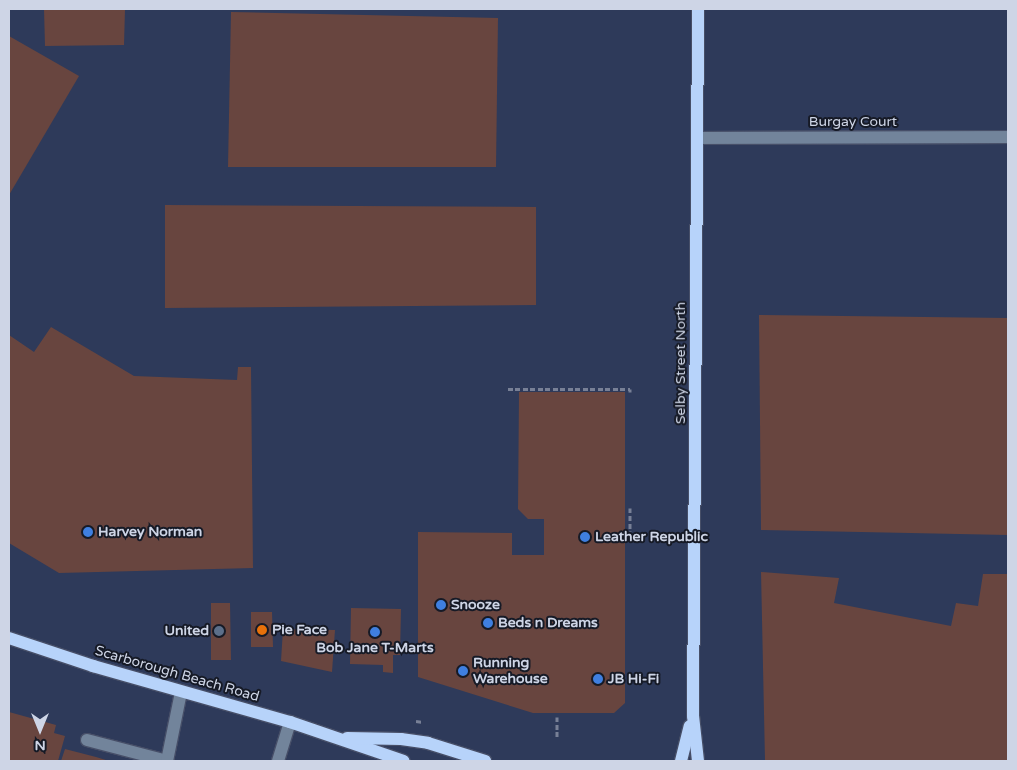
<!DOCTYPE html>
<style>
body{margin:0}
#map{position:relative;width:1017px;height:770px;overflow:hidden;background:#29324c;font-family:"Varela Round",sans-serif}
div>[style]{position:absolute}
.built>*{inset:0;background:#2e3a5a}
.building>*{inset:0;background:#68453f}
.path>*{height:3px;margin-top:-1.5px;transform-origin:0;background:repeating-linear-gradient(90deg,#788096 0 5px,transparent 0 7.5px)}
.roads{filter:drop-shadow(1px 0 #474f68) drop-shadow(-1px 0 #474f68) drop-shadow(0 1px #474f68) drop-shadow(0 -1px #474f68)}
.minor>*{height:12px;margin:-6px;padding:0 6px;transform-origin:6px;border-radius:6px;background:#72849b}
.major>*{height:12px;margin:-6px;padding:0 6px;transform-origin:6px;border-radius:6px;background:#b7d3fa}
.dots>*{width:14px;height:14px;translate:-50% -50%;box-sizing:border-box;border:2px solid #161a26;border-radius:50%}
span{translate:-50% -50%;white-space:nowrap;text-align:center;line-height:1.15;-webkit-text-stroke:4px #161a26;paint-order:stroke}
.street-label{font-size:14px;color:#ced5e6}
.poi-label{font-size:14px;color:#ced5e6;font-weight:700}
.left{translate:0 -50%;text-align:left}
.right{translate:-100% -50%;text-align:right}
.frame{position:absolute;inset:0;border:10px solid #ced5e6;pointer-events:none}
.north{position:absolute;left:15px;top:705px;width:50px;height:50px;-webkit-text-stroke:4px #161a26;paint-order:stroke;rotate:180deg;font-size:14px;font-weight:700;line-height:20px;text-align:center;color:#ced5e6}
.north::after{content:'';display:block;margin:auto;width:18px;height:22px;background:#ced5e6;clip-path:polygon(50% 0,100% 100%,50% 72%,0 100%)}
</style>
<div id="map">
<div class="built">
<i style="clip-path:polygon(9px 9px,1008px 9px,1008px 761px,9px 761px)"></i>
</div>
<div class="building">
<i style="clip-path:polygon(44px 9px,125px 9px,124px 45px,45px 46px)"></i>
<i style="clip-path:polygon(231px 12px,498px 18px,496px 167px,228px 167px)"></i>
<i style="clip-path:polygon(9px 36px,79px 76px,9px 195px)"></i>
<i style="clip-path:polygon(165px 205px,536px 207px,536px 305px,165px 308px)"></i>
<i style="clip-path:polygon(759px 315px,1008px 318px,1008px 535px,761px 530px)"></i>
<i style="clip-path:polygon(51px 327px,134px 376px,237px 380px,238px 367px,251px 367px,253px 568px,59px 573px,9px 543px,9px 335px,34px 352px)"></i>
<i style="clip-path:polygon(519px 392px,625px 392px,625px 703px,614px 713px,533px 713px,418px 677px,418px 532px,512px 533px,512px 555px,544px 555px,544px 519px,528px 519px,518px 509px)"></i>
<i style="clip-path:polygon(761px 572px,839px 578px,834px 603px,951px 626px,956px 603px,978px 606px,983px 574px,1008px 574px,1008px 761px,765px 761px)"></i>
<i style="clip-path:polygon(211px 603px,230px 603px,231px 660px,211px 660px)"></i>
<i style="clip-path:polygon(351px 608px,401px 609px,400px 655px,393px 655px,393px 673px,383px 672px,383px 665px,350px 664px)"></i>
<i style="clip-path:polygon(251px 612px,272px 612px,273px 647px,251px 647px)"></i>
<i style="clip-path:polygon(283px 629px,335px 630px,332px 672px,281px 661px)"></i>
<i style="clip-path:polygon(9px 712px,56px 725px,54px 733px,65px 736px,58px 761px,9px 761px)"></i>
<i style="clip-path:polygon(65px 749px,96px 757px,109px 761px,61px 761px)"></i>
</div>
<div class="path">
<i style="left:508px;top:389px;width:122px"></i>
<i style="left:630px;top:389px;width:3px;rotate:90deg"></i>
<i style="left:630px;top:508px;width:23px;rotate:90deg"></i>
<i style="left:557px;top:717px;width:20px;rotate:90deg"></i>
<i style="left:416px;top:721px;width:7px;rotate:8deg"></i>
</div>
<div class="roads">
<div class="minor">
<i style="left:698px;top:138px;width:310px;rotate:-0.2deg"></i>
<i style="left:87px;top:740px;width:83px;rotate:14.7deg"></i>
<i style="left:167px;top:761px;width:70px;rotate:-78.5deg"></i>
<i style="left:278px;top:761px;width:41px;rotate:-72.9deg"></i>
</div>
<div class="major">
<i style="left:9px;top:638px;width:89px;rotate:18.4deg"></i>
<i style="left:93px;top:666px;width:205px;rotate:15.9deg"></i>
<i style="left:290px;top:722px;width:120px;rotate:18.9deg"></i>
<i style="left:347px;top:738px;width:54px;rotate:1.1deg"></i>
<i style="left:401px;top:739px;width:27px;rotate:8deg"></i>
<i style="left:428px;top:743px;width:60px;rotate:17.5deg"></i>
<i style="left:681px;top:761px;width:36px;rotate:-76deg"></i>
<i style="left:698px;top:761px;width:45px;rotate:-96.3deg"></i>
<i style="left:693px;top:716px;width:707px;rotate:-89.59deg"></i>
</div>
</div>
<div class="dots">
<i style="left:88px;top:532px;background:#3f7fe0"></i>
<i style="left:585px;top:537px;background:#3f7fe0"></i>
<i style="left:441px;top:605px;background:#3f7fe0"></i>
<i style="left:488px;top:623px;background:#3f7fe0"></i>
<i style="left:262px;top:630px;background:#e8710a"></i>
<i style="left:219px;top:631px;background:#5c6f8a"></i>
<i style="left:375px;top:632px;background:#3f7fe0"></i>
<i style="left:463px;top:671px;background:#3f7fe0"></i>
<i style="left:598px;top:679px;background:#3f7fe0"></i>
</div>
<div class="street-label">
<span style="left:853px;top:122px">Burgay Court</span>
<span style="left:681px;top:363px;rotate:-90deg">Selby Street North</span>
<span style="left:177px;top:674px;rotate:16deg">Scarborough Beach Road</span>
</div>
<div class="poi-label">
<span class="left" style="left:98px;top:532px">Harvey Norman</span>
<span class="left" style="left:595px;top:537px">Leather Republic</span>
<span class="left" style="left:451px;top:605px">Snooze</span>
<span class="left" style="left:498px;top:623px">Beds n Dreams</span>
<span class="left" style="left:272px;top:630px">Pie Face</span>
<span class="right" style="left:209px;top:631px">United</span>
<span style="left:375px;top:648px">Bob Jane T-Marts</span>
<span class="left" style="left:473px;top:671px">Running<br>Warehouse</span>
<span class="left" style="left:608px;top:679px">JB Hi-Fi</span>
</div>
<div class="frame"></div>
<div class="north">N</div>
</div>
